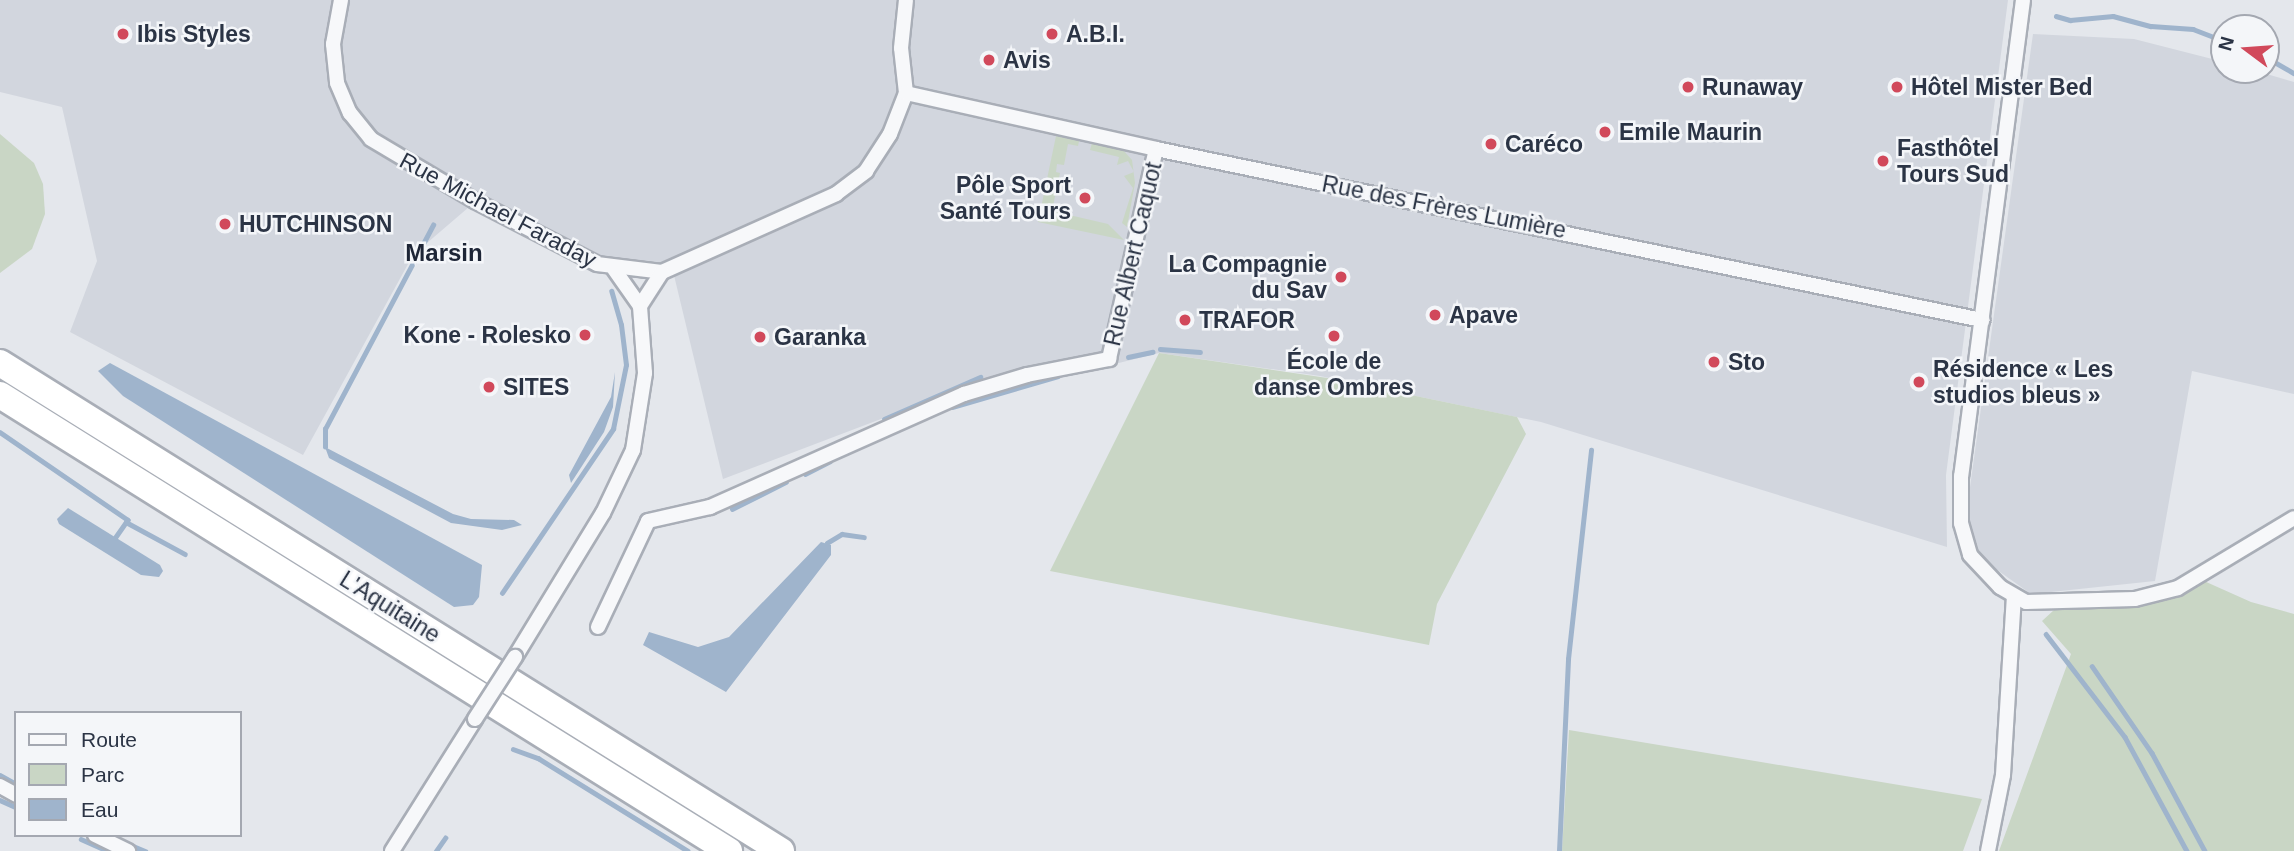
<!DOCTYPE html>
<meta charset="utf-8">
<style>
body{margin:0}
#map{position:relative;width:2294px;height:851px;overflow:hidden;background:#e4e7ec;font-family:Helvetica,sans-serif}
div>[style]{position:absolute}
.built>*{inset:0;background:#d2d6de}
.green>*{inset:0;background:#c9d6c5}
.water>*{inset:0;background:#9fb4cc}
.stream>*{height:4.5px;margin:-2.25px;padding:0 2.25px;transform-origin:2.25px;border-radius:2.25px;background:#9fb4cc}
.roads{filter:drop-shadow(2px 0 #a9aeb7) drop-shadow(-2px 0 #a9aeb7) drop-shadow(0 2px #a9aeb7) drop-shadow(0 -2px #a9aeb7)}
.minor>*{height:14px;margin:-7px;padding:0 7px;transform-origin:7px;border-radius:7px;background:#f7f8fa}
.motorway>*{height:26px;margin:-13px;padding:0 13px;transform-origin:13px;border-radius:13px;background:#fff}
.bridges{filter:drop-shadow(2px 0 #a9aeb7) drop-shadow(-2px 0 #a9aeb7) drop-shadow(0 2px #a9aeb7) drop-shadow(0 -2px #a9aeb7)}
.minor-bridge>*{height:14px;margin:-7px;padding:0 7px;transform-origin:7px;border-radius:7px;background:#f7f8fa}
.dots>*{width:19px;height:19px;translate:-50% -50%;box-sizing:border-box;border:4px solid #f4f6f9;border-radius:50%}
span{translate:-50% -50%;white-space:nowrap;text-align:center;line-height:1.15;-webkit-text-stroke:5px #f4f6f9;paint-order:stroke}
.poi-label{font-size:23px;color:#2b3445;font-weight:700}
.left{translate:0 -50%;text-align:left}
.right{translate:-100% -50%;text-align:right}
.street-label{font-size:23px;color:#2b3445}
.neighbourhood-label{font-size:24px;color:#1d2536;font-weight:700}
.legend{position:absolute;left:14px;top:711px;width:228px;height:126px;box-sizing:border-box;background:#f4f6f9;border:2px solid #a4a8b1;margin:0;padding:9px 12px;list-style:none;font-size:21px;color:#2b3445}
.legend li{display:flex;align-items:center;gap:14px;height:35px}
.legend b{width:35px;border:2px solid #a4a8b1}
.north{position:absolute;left:2210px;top:14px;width:70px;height:70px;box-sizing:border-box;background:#f4f6f9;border:2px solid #a4a8b1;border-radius:50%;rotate:286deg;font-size:19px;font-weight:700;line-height:28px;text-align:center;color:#2b3445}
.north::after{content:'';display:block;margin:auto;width:24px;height:32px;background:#d1495b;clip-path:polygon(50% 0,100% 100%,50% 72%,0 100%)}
</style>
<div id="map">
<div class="built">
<i style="clip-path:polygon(0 0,2008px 0,1946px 475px,1947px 547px,1541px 422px,1320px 376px,1159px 353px,953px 404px,902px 411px,723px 479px,672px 267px,614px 269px,476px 201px,413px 255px,303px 455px,70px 332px,97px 261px,62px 107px,0 92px)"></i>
<i style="clip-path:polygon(2033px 34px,2134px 39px,2224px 62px,2224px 70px,2253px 70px,2294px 82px,2294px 394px,2192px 371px,2155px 581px,2031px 594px,1979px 557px,1966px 516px)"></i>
</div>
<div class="green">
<i style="clip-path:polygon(0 134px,34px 163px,43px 184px,45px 214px,32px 249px,0 273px)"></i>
<i style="clip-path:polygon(1056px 136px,1079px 141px,1078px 146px,1068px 144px,1064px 165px,1057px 164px,1056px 172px,1060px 173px,1052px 211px,1108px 224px,1124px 240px,1038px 222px)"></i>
<i style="clip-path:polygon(1092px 143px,1123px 150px,1132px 160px,1135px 183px,1127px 227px,1122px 223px,1133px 188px,1124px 176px,1134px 172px,1128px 161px,1117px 165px,1119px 157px,1090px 150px)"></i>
<i style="clip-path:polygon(1159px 353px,1334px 379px,1517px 417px,1526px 434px,1437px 604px,1429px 645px,1050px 571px)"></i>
<i style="clip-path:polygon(2204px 581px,2251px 602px,2294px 614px,2294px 851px,1999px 851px,2071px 654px,2042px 621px,2054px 610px,2134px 607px,2177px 596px)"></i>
<i style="clip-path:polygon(1569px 730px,1965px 796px,1982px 799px,1963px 851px,1562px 851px)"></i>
</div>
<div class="water">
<i style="clip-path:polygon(110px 363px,482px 565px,479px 597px,473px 605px,454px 607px,123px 396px,98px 371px)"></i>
<i style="clip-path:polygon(615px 372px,613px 407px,604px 432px,571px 483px,569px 475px,611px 397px)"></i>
<i style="clip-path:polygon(325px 447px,453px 514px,471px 519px,514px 520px,522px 525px,502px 530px,451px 523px,329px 458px)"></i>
<i style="clip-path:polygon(68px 508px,160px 565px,163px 571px,159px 577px,141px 575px,59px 524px,57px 519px)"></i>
<i style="clip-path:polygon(821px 542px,831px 545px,831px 555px,726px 692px,643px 645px,649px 632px,698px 647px,729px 637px)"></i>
</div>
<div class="stream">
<i style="left:2056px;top:16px;width:15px;rotate:16deg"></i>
<i style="left:2070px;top:20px;width:43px;rotate:-5.3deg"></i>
<i style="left:2113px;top:16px;width:39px;rotate:15deg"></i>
<i style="left:2151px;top:26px;width:42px;rotate:4.1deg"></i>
<i style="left:2193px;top:29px;width:33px;rotate:21deg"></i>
<i style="left:2266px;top:57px;width:32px;rotate:30deg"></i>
<i style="left:1160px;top:349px;width:40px;rotate:4.3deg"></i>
<i style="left:1128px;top:357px;width:25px;rotate:-12deg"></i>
<i style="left:952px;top:407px;width:110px;rotate:-16.3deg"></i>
<i style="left:884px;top:419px;width:105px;rotate:-23.6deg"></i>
<i style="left:0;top:432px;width:155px;rotate:34.5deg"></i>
<i style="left:128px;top:520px;width:21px;rotate:125deg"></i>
<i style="left:325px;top:447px;width:18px;rotate:-90deg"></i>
<i style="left:325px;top:429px;width:231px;rotate:-62.1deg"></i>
<i style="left:805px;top:474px;width:28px;rotate:-27deg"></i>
<i style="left:732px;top:509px;width:60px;rotate:-26.6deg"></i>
<i style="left:126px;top:522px;width:67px;rotate:28.5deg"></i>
<i style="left:827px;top:543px;width:17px;rotate:-31deg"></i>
<i style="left:842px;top:534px;width:22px;rotate:8deg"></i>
<i style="left:502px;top:593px;width:198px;rotate:-55.9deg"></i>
<i style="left:613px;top:429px;width:65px;rotate:-78.5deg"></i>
<i style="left:626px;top:365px;width:40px;rotate:-97.1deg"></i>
<i style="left:621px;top:325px;width:35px;rotate:-106deg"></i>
<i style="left:2046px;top:634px;width:130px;rotate:52.5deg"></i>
<i style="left:2125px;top:737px;width:130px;rotate:61.5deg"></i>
<i style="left:2092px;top:666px;width:106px;rotate:55.4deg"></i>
<i style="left:2152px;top:753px;width:111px;rotate:61.6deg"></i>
<i style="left:513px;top:749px;width:27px;rotate:20deg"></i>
<i style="left:538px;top:758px;width:176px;rotate:31.8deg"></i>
<i style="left:0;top:775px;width:18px;rotate:29deg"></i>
<i style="left:0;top:800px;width:17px;rotate:24deg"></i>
<i style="left:81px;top:839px;width:30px;rotate:24deg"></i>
<i style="left:126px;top:843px;width:21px;rotate:23deg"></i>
<i style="left:436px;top:851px;width:16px;rotate:-55deg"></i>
<i style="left:1559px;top:851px;width:192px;rotate:-87.3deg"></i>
<i style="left:1568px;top:659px;width:210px;rotate:-83.7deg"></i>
</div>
<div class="roads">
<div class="minor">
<i style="left:341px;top:0;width:45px;rotate:100.3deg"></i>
<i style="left:333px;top:44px;width:39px;rotate:84deg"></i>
<i style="left:337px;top:83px;width:33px;rotate:67deg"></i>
<i style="left:350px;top:113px;width:33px;rotate:51deg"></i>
<i style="left:371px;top:139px;width:121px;rotate:30.8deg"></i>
<i style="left:475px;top:201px;width:137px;rotate:27.3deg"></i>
<i style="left:597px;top:264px;width:65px;rotate:7deg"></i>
<i style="left:662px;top:272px;width:191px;rotate:-24.1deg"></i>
<i style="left:836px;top:194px;width:38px;rotate:-37deg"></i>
<i style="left:866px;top:171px;width:44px;rotate:-57deg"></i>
<i style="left:890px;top:134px;width:44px;rotate:-68.7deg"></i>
<i style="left:906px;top:93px;width:45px;rotate:-96.3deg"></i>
<i style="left:901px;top:48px;width:48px;rotate:-84.1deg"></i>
<i style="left:2023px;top:0;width:480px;rotate:97.4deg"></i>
<i style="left:1961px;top:476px;width:47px;rotate:90deg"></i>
<i style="left:1961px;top:523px;width:33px;rotate:74deg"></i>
<i style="left:1970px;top:555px;width:44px;rotate:46.8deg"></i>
<i style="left:2000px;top:587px;width:30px;rotate:30deg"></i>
<i style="left:2026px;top:602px;width:109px;rotate:-1.6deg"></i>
<i style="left:2135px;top:599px;width:44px;rotate:-14.3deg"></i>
<i style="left:2178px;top:588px;width:135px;rotate:-31.1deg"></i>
<i style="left:906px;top:93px;width:256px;rotate:12.6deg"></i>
<i style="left:1156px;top:149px;width:844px;rotate:11.7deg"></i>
<i style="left:640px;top:306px;width:40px;rotate:-57.1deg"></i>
<i style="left:598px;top:627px;width:117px;rotate:-64.7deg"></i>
<i style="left:648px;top:521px;width:64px;rotate:-12.7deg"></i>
<i style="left:710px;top:507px;width:278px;rotate:-24deg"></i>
<i style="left:964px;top:394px;width:66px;rotate:-16.8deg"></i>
<i style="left:1027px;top:375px;width:84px;rotate:-11deg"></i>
<i style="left:1109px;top:359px;width:215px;rotate:-77.4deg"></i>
<i style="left:515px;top:657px;width:169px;rotate:-58.6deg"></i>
<i style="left:603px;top:513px;width:70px;rotate:-64.5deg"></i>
<i style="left:633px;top:450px;width:78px;rotate:-81.1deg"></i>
<i style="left:645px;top:373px;width:67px;rotate:-94.3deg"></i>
<i style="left:640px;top:306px;width:45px;rotate:-125.1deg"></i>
<i style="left:0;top:786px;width:18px;rotate:29deg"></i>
<i style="left:95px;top:835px;width:37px;rotate:26deg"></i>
<i style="left:392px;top:851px;width:156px;rotate:-57.8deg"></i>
<i style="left:1988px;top:851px;width:77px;rotate:-78.8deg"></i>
<i style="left:2003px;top:775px;width:178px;rotate:-86.5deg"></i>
</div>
<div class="motorway">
<i style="left:0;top:363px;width:921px;rotate:32deg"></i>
<i style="left:0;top:395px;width:860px;rotate:32.03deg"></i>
</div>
</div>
<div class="bridges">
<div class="minor-bridge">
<i style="left:475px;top:719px;width:74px;rotate:-57.2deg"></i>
</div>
</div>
<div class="dots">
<i style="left:123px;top:34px;background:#d1495b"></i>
<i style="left:1052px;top:34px;background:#d1495b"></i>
<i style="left:989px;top:60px;background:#d1495b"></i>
<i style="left:1688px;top:87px;background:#d1495b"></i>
<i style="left:1897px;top:87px;background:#d1495b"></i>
<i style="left:1605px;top:132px;background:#d1495b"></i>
<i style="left:1491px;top:144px;background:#d1495b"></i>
<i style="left:1883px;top:161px;background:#d1495b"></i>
<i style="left:1085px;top:198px;background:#d1495b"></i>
<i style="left:225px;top:224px;background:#d1495b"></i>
<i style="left:1341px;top:277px;background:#d1495b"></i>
<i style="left:1435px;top:315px;background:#d1495b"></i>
<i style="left:1185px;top:320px;background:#d1495b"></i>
<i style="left:585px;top:335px;background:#d1495b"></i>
<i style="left:1334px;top:336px;background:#d1495b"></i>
<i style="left:760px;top:337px;background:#d1495b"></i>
<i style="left:1714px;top:362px;background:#d1495b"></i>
<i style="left:1919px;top:382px;background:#d1495b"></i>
<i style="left:489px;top:387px;background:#d1495b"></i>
</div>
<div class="poi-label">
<span class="left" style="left:137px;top:34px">Ibis Styles</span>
<span class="left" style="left:1066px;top:34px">A.B.I.</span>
<span class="left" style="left:1003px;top:60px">Avis</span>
<span class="left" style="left:1702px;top:87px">Runaway</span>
<span class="left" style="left:1911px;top:87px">Hôtel Mister Bed</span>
<span class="left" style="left:1619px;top:132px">Emile Maurin</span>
<span class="left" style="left:1505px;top:144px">Caréco</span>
<span class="left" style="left:1897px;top:161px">Fasthôtel<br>Tours Sud</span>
<span class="right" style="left:1071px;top:198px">Pôle Sport<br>Santé Tours</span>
<span class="left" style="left:239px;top:224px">HUTCHINSON</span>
<span class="right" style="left:1327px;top:277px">La Compagnie<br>du Sav</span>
<span class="left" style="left:1449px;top:315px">Apave</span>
<span class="left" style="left:1199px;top:320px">TRAFOR</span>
<span class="right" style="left:571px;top:335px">Kone - Rolesko</span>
<span class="left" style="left:774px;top:337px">Garanka</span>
<span style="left:1334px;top:374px">École de<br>danse Ombres</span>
<span class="left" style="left:1728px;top:362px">Sto</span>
<span class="left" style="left:1933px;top:382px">Résidence « Les<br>studios bleus »</span>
<span class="left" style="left:503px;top:387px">SITES</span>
</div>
<div class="street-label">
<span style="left:1444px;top:207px;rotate:11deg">Rue des Frères Lumière</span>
<span style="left:498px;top:210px;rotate:28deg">Rue Michael Faraday</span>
<span style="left:1133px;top:254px;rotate:-77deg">Rue Albert Caquot</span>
<span style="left:390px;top:607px;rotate:32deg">L'Aquitaine</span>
</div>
<div class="neighbourhood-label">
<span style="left:444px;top:253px">Marsin</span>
</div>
<ul class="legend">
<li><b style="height:9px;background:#f7f8fa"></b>Route</li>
<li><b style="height:19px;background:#c9d6c5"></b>Parc</li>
<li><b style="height:19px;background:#9fb4cc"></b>Eau</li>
</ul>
<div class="north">N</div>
</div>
